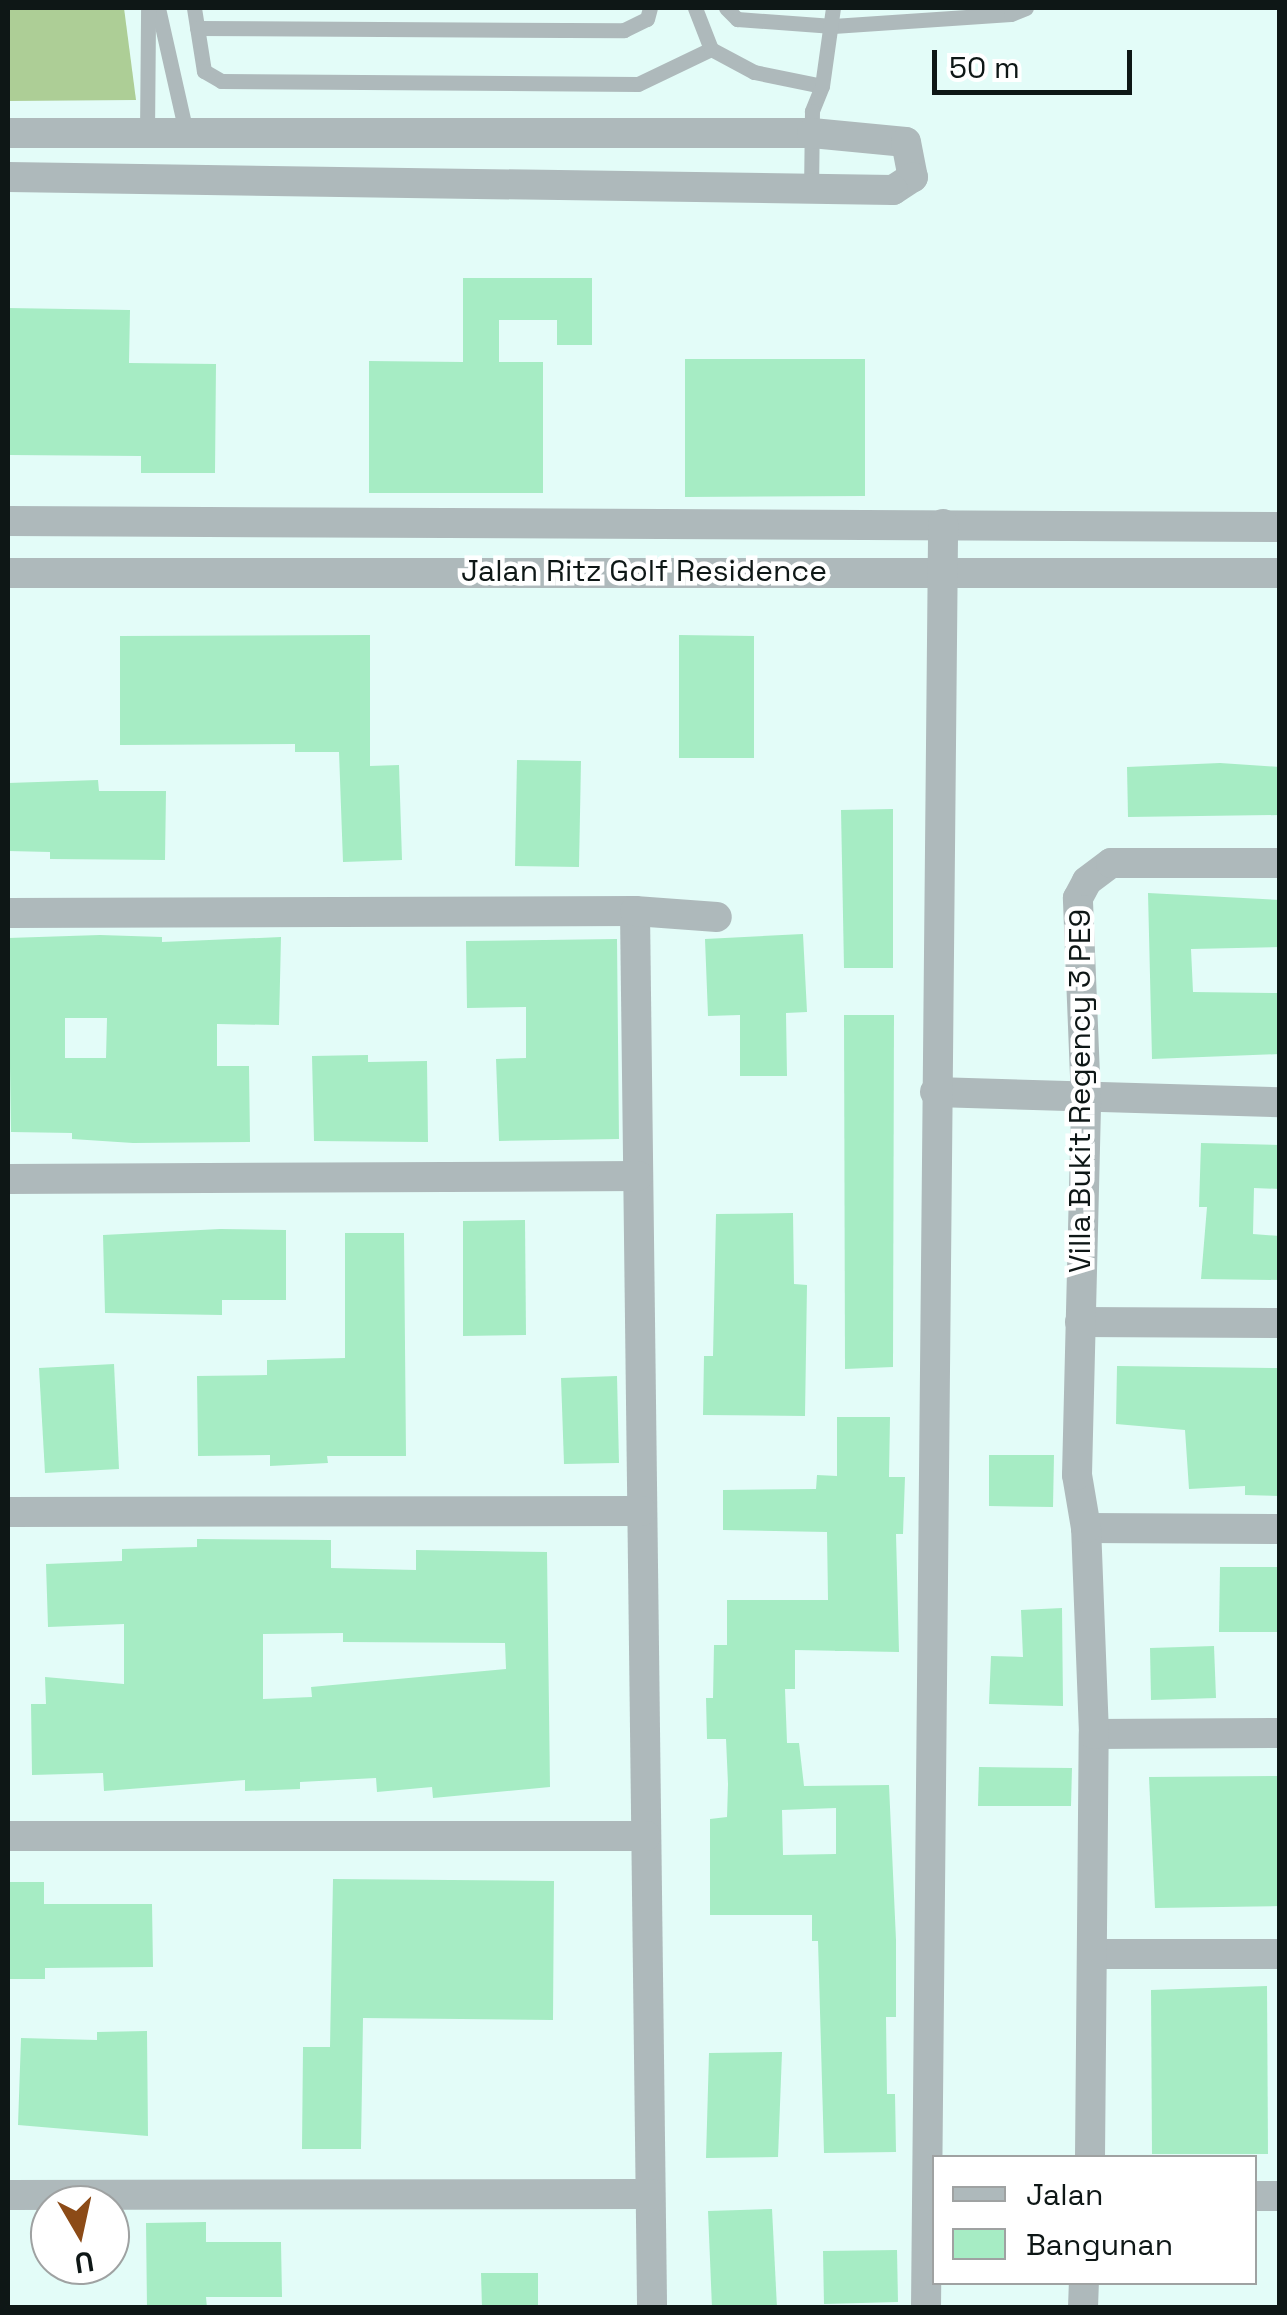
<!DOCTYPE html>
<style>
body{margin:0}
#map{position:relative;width:1287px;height:2315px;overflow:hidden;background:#e3fcf8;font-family:"Space Grotesk",sans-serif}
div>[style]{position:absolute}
.green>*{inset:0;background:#adce96}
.building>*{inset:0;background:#a6ecc4}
.lane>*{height:15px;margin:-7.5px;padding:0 7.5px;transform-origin:7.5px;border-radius:7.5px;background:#aeb9bb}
.street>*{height:30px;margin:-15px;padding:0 15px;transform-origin:15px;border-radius:15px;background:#aeb9bb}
span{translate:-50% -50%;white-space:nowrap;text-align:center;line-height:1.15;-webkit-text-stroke:9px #fff;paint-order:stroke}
.street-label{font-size:30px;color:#0e1716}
.frame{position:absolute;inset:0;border:10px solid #0e1716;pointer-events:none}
.legend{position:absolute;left:932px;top:2155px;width:325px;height:130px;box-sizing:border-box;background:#fff;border:2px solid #9fa2a2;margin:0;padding:12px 18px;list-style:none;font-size:30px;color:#0e1716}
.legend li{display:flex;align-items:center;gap:20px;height:50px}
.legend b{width:50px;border:2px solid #9fa2a2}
.north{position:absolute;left:30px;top:2185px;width:100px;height:100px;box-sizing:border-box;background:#fff;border:2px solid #9fa2a2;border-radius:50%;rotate:171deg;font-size:28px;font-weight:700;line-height:40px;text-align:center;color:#0e1716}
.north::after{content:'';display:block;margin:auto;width:35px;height:45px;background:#8c4b17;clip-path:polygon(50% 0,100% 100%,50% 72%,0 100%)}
.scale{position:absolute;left:932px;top:50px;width:200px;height:45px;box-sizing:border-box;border:5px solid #0e1716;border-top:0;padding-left:12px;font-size:30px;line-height:35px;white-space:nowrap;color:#0e1716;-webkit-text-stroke:8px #fff;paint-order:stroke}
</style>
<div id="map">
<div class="green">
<i style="clip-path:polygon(8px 8px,124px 8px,136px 100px,8px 101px)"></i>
</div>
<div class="building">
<i style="clip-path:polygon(463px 278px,592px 278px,592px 345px,557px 345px,557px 320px,499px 320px,499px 362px,543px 362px,543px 493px,369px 493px,369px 361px,463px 362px)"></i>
<i style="clip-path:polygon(8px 308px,130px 310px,129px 363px,216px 364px,215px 473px,141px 473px,141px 456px,8px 455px)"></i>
<i style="clip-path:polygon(685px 359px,865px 359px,865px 496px,685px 497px)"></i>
<i style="clip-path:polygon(370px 635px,370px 766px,399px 765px,402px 860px,343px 862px,339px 752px,295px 752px,295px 744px,120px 745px,120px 636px)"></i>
<i style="clip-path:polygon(679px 635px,754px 636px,754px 758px,679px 758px)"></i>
<i style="clip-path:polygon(517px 760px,581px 761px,579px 867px,515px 866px)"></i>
<i style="clip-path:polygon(1220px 763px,1280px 767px,1280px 815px,1128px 817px,1127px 767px)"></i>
<i style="clip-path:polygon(98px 780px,99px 791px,166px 791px,165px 860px,50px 859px,50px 852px,8px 851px,8px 783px)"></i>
<i style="clip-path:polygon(893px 809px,893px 968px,844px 968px,841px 810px)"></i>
<i style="clip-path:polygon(1148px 893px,1280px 900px,1280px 947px,1191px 949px,1193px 992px,1280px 993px,1280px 1054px,1152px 1059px)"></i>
<i style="clip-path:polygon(803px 934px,807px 1012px,786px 1013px,787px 1076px,740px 1076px,740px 1015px,708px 1016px,705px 939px)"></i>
<i style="clip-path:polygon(evenodd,100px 935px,162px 937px,162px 942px,281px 937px,279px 1025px,217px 1024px,217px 1066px,249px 1066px,250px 1142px,133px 1143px,72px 1139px,72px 1133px,11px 1132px,8px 938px,100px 935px,65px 1018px,107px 1018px,106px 1058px,65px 1058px,65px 1018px)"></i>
<i style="clip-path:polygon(617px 939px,619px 1139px,499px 1141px,496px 1059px,526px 1058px,526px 1007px,467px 1008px,466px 941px)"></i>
<i style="clip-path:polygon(844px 1015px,894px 1015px,893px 1367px,845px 1369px)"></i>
<i style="clip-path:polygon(368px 1055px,368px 1062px,427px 1061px,428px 1142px,314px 1141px,312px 1056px)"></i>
<i style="clip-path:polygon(1201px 1143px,1280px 1145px,1280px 1189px,1254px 1188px,1253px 1234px,1280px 1236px,1280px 1280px,1201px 1279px,1207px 1207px,1199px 1207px)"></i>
<i style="clip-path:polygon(793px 1213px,794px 1284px,807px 1285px,805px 1416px,703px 1415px,704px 1356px,713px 1356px,716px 1214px)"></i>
<i style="clip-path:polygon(525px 1220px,526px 1335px,463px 1336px,463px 1221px)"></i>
<i style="clip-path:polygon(220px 1229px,286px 1230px,286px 1300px,222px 1300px,222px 1315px,105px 1313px,103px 1235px)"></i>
<i style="clip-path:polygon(345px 1233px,404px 1233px,406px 1456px,327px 1456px,328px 1463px,270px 1466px,270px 1455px,198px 1456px,197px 1376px,267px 1375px,267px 1360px,345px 1358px)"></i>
<i style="clip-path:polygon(114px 1364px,119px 1469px,45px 1473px,39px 1368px)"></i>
<i style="clip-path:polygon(1117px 1366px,1280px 1368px,1280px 1496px,1245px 1495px,1245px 1486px,1189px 1489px,1185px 1430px,1116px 1424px)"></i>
<i style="clip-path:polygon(617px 1376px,619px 1463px,564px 1464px,561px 1378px)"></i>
<i style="clip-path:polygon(evenodd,837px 1417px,890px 1417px,889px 1477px,905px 1477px,903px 1534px,896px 1534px,899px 1652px,795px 1650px,795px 1689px,785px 1689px,787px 1743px,799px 1743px,804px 1786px,889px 1785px,896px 1940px,896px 2017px,886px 2017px,887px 2094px,895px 2094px,896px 2152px,824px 2153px,818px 1941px,812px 1941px,812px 1915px,710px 1915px,710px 1819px,727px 1817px,728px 1784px,726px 1739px,707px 1739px,706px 1698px,713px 1698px,714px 1645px,727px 1645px,727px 1600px,828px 1600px,827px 1532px,723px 1530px,723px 1490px,816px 1489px,817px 1475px,837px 1476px,837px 1417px,836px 1808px,836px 1854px,783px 1855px,782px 1810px,836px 1808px)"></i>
<i style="clip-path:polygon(989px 1455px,1054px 1455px,1053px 1507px,989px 1506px)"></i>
<i style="clip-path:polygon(evenodd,197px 1539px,331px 1540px,331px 1568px,416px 1570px,416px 1550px,547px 1552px,550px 1787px,433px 1798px,432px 1787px,377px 1792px,376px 1778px,300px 1782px,300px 1789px,245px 1791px,245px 1780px,104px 1791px,103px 1773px,32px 1775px,31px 1704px,46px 1704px,45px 1677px,124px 1684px,124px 1624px,48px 1627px,46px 1564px,122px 1561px,122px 1549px,197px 1547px,197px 1539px,343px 1633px,343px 1642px,505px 1643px,506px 1669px,311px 1687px,312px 1697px,263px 1699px,263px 1634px,343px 1633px)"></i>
<i style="clip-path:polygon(1220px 1567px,1280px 1567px,1280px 1632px,1219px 1632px)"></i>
<i style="clip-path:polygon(1062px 1608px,1063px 1706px,989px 1704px,991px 1656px,1023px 1657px,1021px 1610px)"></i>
<i style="clip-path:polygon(1214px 1646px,1216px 1698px,1151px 1700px,1150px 1648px)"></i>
<i style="clip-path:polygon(979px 1767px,1072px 1768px,1071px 1806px,978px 1806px)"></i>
<i style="clip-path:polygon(1280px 1776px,1280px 1906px,1155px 1908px,1149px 1777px)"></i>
<i style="clip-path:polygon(333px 1879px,554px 1881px,553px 2020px,363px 2018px,361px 2149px,302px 2149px,303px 2047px,330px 2047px)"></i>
<i style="clip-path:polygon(8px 1882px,44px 1882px,44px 1904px,152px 1904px,153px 1967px,45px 1968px,45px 1979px,8px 1979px)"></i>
<i style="clip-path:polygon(1267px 1986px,1268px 2154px,1152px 2154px,1151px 1990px)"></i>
<i style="clip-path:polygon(147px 2031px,148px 2136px,18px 2125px,21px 2038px,97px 2040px,97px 2032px)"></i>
<i style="clip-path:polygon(782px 2052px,778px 2157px,706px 2158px,709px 2053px)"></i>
<i style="clip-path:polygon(772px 2209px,777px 2308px,712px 2308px,708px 2211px)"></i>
<i style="clip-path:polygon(206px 2222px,206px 2242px,281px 2242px,282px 2297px,206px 2297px,207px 2308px,147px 2308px,146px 2223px)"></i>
<i style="clip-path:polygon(897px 2250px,898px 2302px,824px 2304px,823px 2251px)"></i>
<i style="clip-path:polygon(481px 2273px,538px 2273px,538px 2308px,482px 2308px)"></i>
</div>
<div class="lane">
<i style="left:158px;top:8px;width:127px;rotate:77.3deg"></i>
<i style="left:194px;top:8px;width:64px;rotate:81deg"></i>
<i style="left:204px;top:71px;width:20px;rotate:30deg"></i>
<i style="left:221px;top:81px;width:417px;rotate:0.4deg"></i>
<i style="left:638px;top:84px;width:81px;rotate:-25.6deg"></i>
<i style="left:695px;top:8px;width:44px;rotate:68.7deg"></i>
<i style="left:711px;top:49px;width:49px;rotate:28.1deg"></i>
<i style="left:754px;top:72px;width:69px;rotate:11.6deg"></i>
<i style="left:822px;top:86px;width:27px;rotate:112deg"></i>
<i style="left:812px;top:111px;width:78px;rotate:90.7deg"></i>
<i style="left:726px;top:8px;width:16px;rotate:45deg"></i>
<i style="left:737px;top:19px;width:96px;rotate:4.2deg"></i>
<i style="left:833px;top:26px;width:178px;rotate:-3.9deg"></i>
<i style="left:1011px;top:14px;width:16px;rotate:-22deg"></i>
<i style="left:197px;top:28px;width:427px;rotate:0.3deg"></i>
<i style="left:624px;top:30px;width:25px;rotate:-26deg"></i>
<i style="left:647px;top:19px;width:11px;rotate:-75deg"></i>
<i style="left:822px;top:86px;width:79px;rotate:-82deg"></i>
<i style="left:147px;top:134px;width:126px;rotate:-89.5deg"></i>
</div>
<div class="street">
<i style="left:8px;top:133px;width:804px"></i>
<i style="left:812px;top:133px;width:94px;rotate:5.5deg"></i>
<i style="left:906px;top:142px;width:36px;rotate:79deg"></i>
<i style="left:913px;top:177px;width:24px;rotate:147deg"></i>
<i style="left:893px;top:190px;width:885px;rotate:-179.16deg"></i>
<i style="left:8px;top:521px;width:1272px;rotate:0.27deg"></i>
<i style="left:8px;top:573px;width:1272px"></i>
<i style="left:635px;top:911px;width:1397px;rotate:89.3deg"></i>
<i style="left:8px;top:913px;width:627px;rotate:-0.18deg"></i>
<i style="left:635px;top:911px;width:82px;rotate:4.2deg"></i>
<i style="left:935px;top:1092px;width:345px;rotate:1.7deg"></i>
<i style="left:8px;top:1179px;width:630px;rotate:-0.27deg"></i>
<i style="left:1080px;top:1322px;width:200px;rotate:0.3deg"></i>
<i style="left:8px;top:1512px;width:634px;rotate:-0.09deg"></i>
<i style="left:1086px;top:1528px;width:194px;rotate:0.3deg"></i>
<i style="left:1094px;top:1734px;width:186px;rotate:-0.3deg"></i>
<i style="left:8px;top:1836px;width:638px"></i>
<i style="left:1093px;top:1954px;width:187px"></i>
<i style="left:1090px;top:2158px;width:424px;rotate:-89.5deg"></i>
<i style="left:1094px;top:1734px;width:206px;rotate:-92.2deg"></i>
<i style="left:1086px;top:1528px;width:54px;rotate:-99.6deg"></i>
<i style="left:1077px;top:1475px;width:374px;rotate:-88.6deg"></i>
<i style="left:1086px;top:1101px;width:203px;rotate:-92.3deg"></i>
<i style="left:1078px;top:898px;width:19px;rotate:-62deg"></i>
<i style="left:1087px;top:881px;width:30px;rotate:-37deg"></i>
<i style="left:1111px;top:863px;width:169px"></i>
<i style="left:8px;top:2195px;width:642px;rotate:-0.09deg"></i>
<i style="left:1254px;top:2196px;width:26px"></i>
<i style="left:926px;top:2308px;width:1784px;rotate:-89.45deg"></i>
<i style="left:1083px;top:2308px;width:26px;rotate:-88deg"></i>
</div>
<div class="street-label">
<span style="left:644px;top:571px">Jalan Ritz Golf Residence</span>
<span style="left:1080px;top:1091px;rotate:-90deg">Villa Bukit Regency 3 PE9</span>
</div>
<div class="frame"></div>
<ul class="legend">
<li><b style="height:12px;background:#aeb9bb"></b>Jalan</li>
<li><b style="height:28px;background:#a6ecc4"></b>Bangunan</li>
</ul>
<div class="north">U</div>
<div class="scale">50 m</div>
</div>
